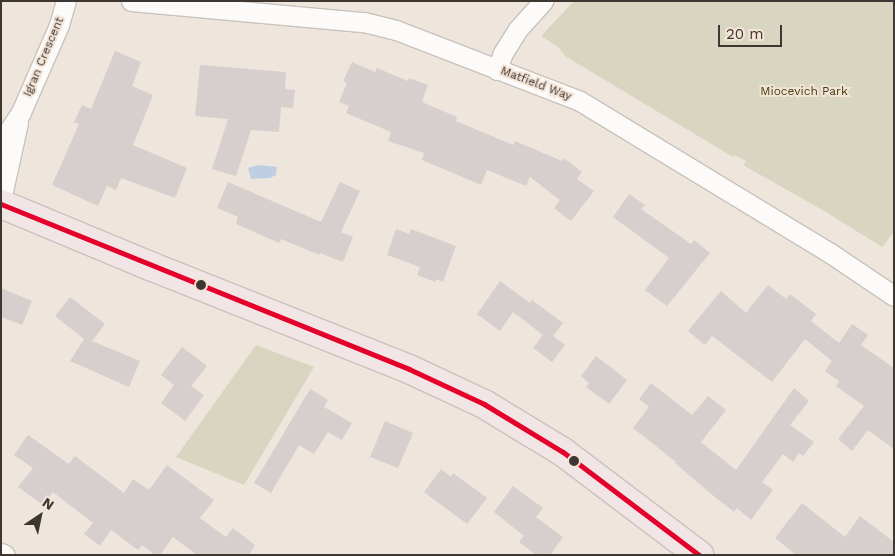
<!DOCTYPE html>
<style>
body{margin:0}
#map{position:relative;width:895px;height:556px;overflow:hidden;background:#eee5dd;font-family:"Work Sans",sans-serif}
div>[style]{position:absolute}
.green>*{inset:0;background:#d8d6c0}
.water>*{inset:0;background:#becfe3}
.building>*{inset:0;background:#d7cfcd}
.roads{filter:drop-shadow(1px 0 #c9c2bc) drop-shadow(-1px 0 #c9c2bc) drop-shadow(0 1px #c9c2bc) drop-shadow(0 -1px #c9c2bc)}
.street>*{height:19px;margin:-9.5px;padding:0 9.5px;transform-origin:9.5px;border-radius:9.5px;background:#fcfbfa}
.primary>*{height:28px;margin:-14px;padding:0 14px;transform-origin:14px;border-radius:14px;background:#f1e6e5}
.bus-1>*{height:5px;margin:-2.5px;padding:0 2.5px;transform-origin:2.5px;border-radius:2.5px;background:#e4002b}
.dots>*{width:14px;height:14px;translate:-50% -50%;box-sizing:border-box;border:2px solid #f4e4d7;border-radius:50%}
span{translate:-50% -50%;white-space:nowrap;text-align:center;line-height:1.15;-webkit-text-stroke:4px #f4e4d7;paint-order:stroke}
.street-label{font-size:12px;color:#3d3631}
.park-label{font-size:12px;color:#404213}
.frame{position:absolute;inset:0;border:2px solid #3d3631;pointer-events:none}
.north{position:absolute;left:15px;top:491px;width:50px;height:50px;-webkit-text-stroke:4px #f4e4d7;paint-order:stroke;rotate:34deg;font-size:14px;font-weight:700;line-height:20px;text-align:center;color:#3d3631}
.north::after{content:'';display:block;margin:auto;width:18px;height:22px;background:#3d3631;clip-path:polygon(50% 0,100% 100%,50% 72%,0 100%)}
.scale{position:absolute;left:718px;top:25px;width:64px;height:22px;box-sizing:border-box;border:2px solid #3d3631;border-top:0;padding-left:6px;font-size:15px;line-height:18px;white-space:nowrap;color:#3d3631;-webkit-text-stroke:4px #f4e4d7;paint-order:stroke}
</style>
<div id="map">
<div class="green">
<i style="clip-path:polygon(574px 1px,894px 1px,894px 232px,882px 247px,826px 212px,743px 165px,746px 161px,735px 155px,733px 157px,565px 56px,558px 47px,541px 36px)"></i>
<i style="clip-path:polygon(256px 345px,314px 367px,244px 485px,176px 457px)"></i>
</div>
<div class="water">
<i style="clip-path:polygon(258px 165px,277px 167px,276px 175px,270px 178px,251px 179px,248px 168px)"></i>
</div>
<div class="building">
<i style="clip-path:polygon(115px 51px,141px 62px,132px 86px,153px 95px,133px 145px,187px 168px,175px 198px,121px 178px,116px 190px,107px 186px,98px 206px,52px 185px,79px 124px,74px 122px,82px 105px,91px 109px)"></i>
<i style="clip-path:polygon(352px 62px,375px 72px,377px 68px,408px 81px,409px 78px,428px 85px,422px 102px,457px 117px,456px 121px,513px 145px,515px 141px,562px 161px,564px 158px,582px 172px,577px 179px,594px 191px,571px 221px,554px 208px,560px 200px,530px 177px,526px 186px,487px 170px,481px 185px,422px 160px,424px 153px,388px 141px,391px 132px,346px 113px,349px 106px,339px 102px,347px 83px,343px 81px)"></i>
<i style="clip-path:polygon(200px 65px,286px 72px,285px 89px,295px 90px,293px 108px,281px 107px,279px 132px,251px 130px,236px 176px,212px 169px,228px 119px,195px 116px)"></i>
<i style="clip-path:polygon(228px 182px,321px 222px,340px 182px,360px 191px,341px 232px,353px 237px,343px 262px,320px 253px,319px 255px,281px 239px,279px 243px,236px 224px,238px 217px,217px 208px)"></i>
<i style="clip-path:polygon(629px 194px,645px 205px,641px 209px,691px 244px,694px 240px,710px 253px,667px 306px,645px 290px,669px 258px,613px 217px)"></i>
<i style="clip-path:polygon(396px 229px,409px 234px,411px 229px,456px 246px,443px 282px,436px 279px,435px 282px,417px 275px,420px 267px,387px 255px)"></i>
<i style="clip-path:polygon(500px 281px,530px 303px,532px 300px,563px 323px,553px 336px,565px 345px,552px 362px,533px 348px,543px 335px,513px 312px,500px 331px,477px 314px)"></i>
<i style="clip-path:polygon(768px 285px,786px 299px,790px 294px,816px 314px,811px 321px,839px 343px,852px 324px,868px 335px,861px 345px,894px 368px,894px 449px,868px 430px,852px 451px,838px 439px,864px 406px,836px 386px,839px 381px,825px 371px,832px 361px,805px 339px,772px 382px,712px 336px,705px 345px,688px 331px,721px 291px,746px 313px)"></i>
<i style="clip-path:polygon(1px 288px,32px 301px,22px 325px,1px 317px)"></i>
<i style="clip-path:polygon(70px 297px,105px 324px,92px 341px,140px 361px,129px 387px,70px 361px,84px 339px,55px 316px)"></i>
<i style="clip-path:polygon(182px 347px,207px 366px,191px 386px,204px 395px,185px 421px,161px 403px,174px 385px,161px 375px)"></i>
<i style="clip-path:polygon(596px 356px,627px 380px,609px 404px,586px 387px,589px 383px,581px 376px)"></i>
<i style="clip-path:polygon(651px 383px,692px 415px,708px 396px,726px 410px,701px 442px,736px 470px,794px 388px,809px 401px,790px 425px,814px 442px,803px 456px,799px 453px,793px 462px,783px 454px,762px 482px,773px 490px,751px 520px,737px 508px,734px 512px,716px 498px,675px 463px,676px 462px,633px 428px,649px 407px,639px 399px)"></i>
<i style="clip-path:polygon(310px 389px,328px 400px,324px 407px,352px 423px,342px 440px,328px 432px,314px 454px,299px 445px,271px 493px,254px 483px)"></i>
<i style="clip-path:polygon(385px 421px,413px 433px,398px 468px,370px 457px)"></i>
<i style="clip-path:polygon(28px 435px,69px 464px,75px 456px,124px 493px,133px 479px,149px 490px,167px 465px,214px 500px,200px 518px,226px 537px,233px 528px,255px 545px,249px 555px,197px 555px,173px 537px,160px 555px,155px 555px,142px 545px,138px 550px,111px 530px,100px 546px,84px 534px,93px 523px,53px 492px,43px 505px,18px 487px,33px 468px,14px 455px)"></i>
<i style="clip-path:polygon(441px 469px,451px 477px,453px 473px,487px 498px,467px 524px,424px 492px)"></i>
<i style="clip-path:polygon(513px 486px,543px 508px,536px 517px,563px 537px,550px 555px,536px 555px,519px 542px,524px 536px,494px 512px)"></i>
<i style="clip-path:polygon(802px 503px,845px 537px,860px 516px,894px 542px,894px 555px,796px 555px,775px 538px)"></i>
</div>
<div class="roads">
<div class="street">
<i style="left:131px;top:1px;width:234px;rotate:5.2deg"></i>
<i style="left:364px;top:22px;width:33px;rotate:14deg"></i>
<i style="left:396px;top:30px;width:197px;rotate:21.1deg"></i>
<i style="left:580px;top:101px;width:293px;rotate:31.3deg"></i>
<i style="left:830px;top:253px;width:77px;rotate:33.9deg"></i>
<i style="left:497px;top:70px;width:18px;rotate:-71deg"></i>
<i style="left:503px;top:53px;width:28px;rotate:-58deg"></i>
<i style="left:518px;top:29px;width:38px;rotate:-48deg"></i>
<i style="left:1px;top:142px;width:36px;rotate:-56deg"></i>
<i style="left:21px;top:112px;width:95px;rotate:-66.4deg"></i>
<i style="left:59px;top:25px;width:25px;rotate:-74deg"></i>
<i style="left:1px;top:200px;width:79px;rotate:-77.6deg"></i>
<i style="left:1px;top:553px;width:4px;rotate:27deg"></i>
</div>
<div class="primary">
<i style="left:1px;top:204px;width:161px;rotate:22.6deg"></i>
<i style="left:150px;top:266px;width:279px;rotate:21.7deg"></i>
<i style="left:409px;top:369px;width:83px;rotate:25deg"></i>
<i style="left:484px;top:404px;width:92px;rotate:31.3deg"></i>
<i style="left:563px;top:452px;width:171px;rotate:37.1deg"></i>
</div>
</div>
<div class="bus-1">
<i style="left:1px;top:204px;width:440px;rotate:22deg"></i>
<i style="left:409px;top:369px;width:83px;rotate:25deg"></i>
<i style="left:484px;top:404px;width:92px;rotate:31.3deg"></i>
<i style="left:563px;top:452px;width:171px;rotate:37.1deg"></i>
</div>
<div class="dots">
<i style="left:201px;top:285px;background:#3d3631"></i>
<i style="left:574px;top:461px;background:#3d3631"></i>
</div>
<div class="street-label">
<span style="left:44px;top:57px;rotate:-67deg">Igran Crescent</span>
<span style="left:536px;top:84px;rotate:21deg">Matfield Way</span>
</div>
<div class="park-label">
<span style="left:804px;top:92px">Miocevich Park</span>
</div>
<div class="frame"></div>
<div class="north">N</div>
<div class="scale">20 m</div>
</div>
